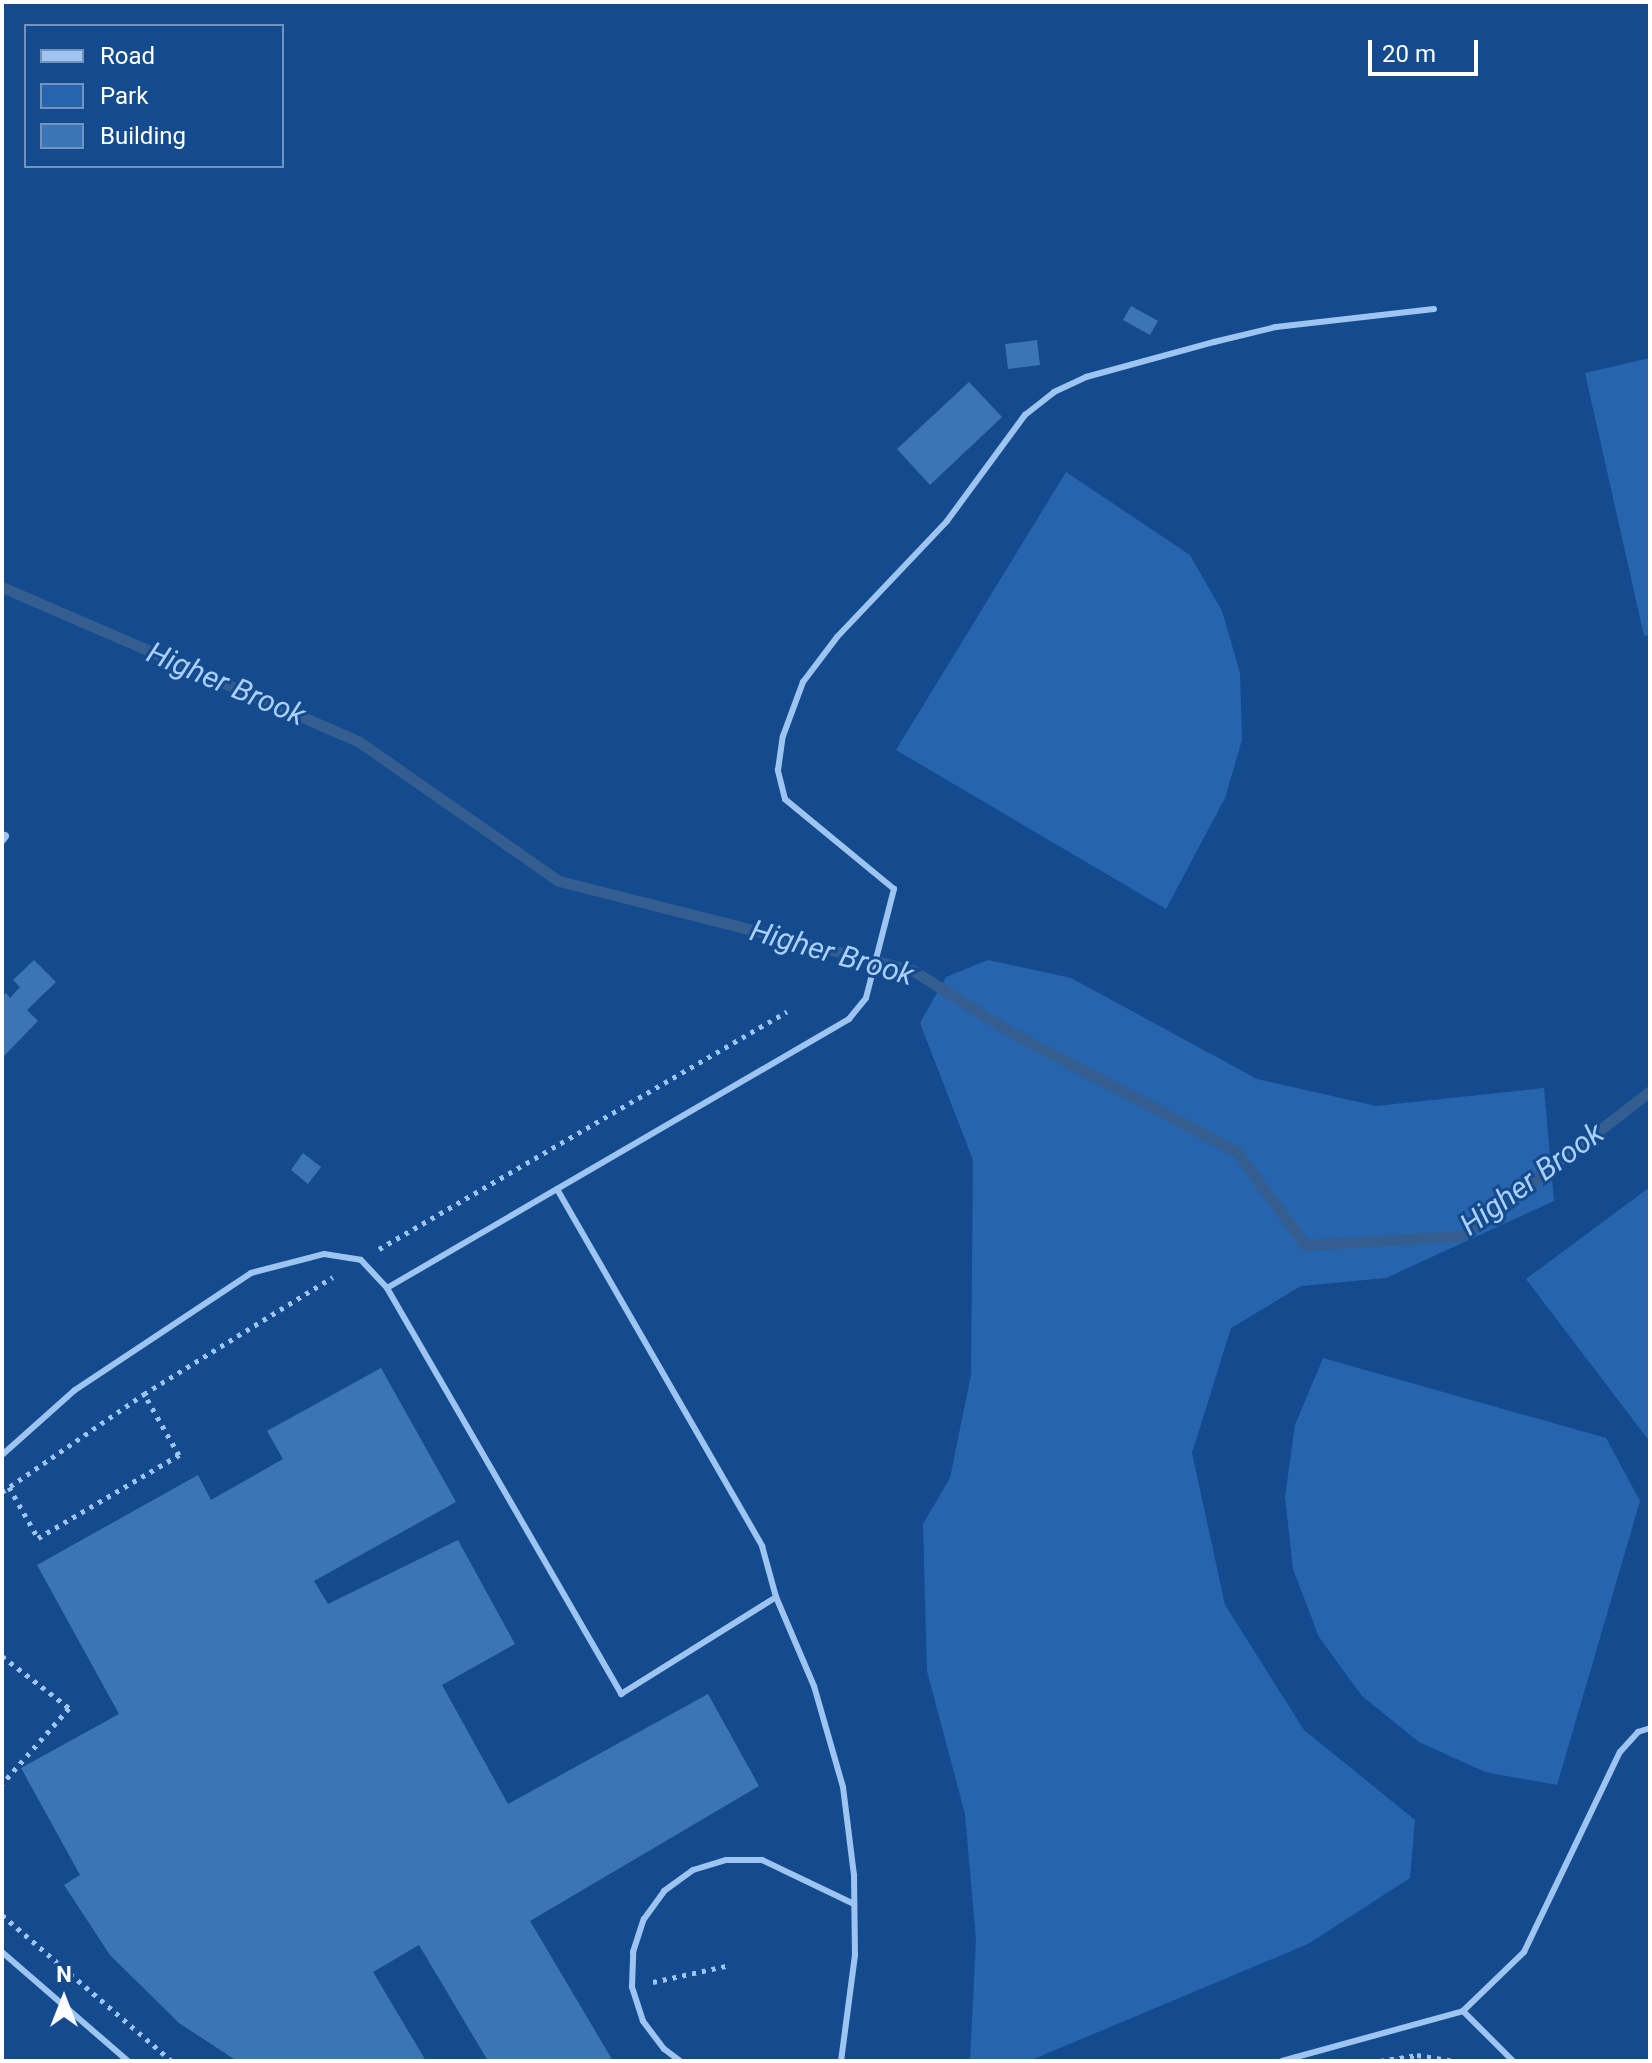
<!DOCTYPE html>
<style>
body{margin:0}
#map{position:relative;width:1652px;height:2063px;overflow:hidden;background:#144b8e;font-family:Roboto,sans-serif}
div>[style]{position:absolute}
.green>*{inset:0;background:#2665ad}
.stream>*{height:11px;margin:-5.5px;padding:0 5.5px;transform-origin:5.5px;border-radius:5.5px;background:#355e90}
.building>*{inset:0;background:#3c75b7}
.path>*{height:5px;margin-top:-2.5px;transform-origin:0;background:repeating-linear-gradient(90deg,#9ec5f1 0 4px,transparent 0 10px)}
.service>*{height:6px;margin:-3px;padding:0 3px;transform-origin:3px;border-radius:3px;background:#9ec5f1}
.minor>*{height:8px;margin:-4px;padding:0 4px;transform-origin:4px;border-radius:4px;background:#9ec5f1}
span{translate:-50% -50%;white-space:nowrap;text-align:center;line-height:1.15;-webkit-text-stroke:6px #144b8e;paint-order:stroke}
.water-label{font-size:30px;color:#aacff8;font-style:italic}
.frame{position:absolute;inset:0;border:4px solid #fff;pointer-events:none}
.legend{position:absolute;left:24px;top:24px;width:260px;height:144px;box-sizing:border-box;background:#144b8e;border:2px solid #7293bb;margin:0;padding:10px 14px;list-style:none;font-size:24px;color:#fff}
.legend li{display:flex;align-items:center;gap:16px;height:40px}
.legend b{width:40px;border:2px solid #7293bb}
.north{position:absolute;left:24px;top:1959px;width:80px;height:80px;-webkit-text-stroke:6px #144b8e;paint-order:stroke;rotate:0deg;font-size:22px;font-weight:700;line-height:32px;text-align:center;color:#fff}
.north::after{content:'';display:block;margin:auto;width:28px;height:36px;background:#fff;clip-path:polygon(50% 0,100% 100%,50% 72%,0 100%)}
.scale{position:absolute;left:1368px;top:40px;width:110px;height:36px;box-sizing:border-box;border:4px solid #fff;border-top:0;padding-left:10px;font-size:24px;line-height:28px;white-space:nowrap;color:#fff;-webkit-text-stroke:6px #144b8e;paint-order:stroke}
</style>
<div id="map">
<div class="green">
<i style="clip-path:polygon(1650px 358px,1650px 635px,1644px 636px,1585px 373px)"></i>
<i style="clip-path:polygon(1066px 472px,1190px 555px,1222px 611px,1240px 673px,1242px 740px,1225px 798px,1166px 909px,896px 750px)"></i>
<i style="clip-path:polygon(988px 960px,1071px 978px,1257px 1079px,1376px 1106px,1544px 1088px,1554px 1201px,1386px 1278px,1301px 1286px,1231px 1328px,1192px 1453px,1225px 1605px,1304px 1730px,1415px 1820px,1410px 1878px,1308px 1944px,1029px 2061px,970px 2061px,976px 1940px,965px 1814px,927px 1671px,923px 1524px,950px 1478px,971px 1375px,973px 1160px,920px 1023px,946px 977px)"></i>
<i style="clip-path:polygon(1650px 1187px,1650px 1442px,1526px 1279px)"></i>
<i style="clip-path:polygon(1323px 1358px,1606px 1438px,1640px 1501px,1557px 1785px,1485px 1772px,1419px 1742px,1362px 1696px,1319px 1637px,1293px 1569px,1285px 1497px,1295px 1425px)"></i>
</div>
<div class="stream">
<i style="left:2px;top:587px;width:388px;rotate:23.4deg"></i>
<i style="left:358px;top:741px;width:245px;rotate:34.9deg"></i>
<i style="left:559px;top:881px;width:366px;rotate:14.2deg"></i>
<i style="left:914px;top:971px;width:110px;rotate:32.4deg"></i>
<i style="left:1007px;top:1030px;width:260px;rotate:27.9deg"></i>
<i style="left:1237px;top:1152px;width:115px;rotate:53.8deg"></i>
<i style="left:1305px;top:1245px;width:157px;rotate:-3.3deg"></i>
<i style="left:1462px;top:1236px;width:237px;rotate:-37.6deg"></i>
</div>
<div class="building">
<i style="clip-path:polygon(1131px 306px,1158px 321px,1150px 335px,1123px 320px)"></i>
<i style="clip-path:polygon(1037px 340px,1040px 365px,1008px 369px,1005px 344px)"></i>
<i style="clip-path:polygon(969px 382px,1002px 417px,930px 485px,897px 449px)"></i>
<i style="clip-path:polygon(34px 960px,56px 982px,27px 1010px,38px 1021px,2px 1058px,2px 996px,6px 993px,10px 998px,20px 987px,13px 980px)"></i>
<i style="clip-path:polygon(303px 1153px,321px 1167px,308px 1184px,291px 1170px)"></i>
<i style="clip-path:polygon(381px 1368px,456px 1502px,314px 1581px,328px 1604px,458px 1540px,515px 1644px,442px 1685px,508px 1804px,708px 1694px,759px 1786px,530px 1921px,613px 2061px,488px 2061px,419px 1945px,373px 1972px,426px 2061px,237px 2061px,179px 2023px,110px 1955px,64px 1885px,80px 1875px,21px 1768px,119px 1714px,37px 1565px,198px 1475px,211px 1500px,283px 1459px,267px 1431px)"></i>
</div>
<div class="path">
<i style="left:379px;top:1249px;width:472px;rotate:-30.2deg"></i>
<i style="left:9px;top:1487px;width:59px;rotate:60.4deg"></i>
<i style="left:38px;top:1538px;width:164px;rotate:-30.5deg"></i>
<i style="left:179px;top:1455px;width:70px;rotate:-119.8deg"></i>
<i style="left:2px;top:1492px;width:173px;rotate:-34.6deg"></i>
<i style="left:144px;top:1394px;width:222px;rotate:-31.8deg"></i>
<i style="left:2px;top:1656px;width:85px;rotate:37.8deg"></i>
<i style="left:69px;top:1708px;width:101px;rotate:131.4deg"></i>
<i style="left:2px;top:1915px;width:224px;rotate:40.7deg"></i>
<i style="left:653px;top:1982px;width:75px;rotate:-12.4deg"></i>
<i style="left:1380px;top:2061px;width:37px;rotate:-9deg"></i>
<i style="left:1417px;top:2055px;width:39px;rotate:9deg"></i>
</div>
<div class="service">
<i style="left:557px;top:1189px;width:412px;rotate:60.1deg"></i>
<i style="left:762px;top:1546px;width:53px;rotate:74.6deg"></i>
<i style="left:387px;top:1288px;width:535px;rotate:-30.21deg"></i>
<i style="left:849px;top:1019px;width:27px;rotate:-51deg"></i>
<i style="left:866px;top:998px;width:113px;rotate:-75.6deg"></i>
<i style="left:894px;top:889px;width:141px;rotate:-140.5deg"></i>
<i style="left:785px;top:799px;width:30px;rotate:-104deg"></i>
<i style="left:778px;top:770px;width:34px;rotate:-82deg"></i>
<i style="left:783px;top:736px;width:58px;rotate:-69.7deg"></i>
<i style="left:803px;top:682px;width:56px;rotate:-52.9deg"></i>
<i style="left:837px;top:637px;width:160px;rotate:-46.5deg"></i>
<i style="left:947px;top:521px;width:132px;rotate:-53.7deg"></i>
<i style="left:1025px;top:415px;width:37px;rotate:-38deg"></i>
<i style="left:1054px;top:392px;width:35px;rotate:-25deg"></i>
<i style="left:1086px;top:377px;width:133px;rotate:-15.3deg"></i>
<i style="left:1214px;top:342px;width:64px;rotate:-13.6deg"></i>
<i style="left:1276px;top:327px;width:159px;rotate:-6.5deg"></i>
<i style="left:2px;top:1455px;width:98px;rotate:-41.7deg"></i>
<i style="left:75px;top:1390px;width:211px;rotate:-33.6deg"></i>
<i style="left:251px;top:1273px;width:75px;rotate:-14.6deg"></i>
<i style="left:324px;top:1254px;width:37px;rotate:9deg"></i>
<i style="left:361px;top:1260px;width:38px;rotate:47deg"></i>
<i style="left:387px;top:1288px;width:469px;rotate:60deg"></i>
<i style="left:621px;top:1694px;width:183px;rotate:-32deg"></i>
<i style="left:776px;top:1597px;width:97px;rotate:66.9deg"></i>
<i style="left:814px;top:1686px;width:105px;rotate:74deg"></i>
<i style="left:843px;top:1787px;width:89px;rotate:82.9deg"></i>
<i style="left:854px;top:1875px;width:80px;rotate:89.3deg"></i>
<i style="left:855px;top:1955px;width:107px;rotate:97.5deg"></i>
<i style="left:2px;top:1952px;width:167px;rotate:40.9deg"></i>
<i style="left:680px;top:2061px;width:20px;rotate:-143deg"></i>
<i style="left:664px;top:2049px;width:35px;rotate:-127deg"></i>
<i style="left:643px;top:2021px;width:36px;rotate:-108deg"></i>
<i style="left:632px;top:1987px;width:35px;rotate:-88deg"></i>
<i style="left:633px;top:1952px;width:35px;rotate:-72deg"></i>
<i style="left:644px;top:1919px;width:34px;rotate:-54deg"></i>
<i style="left:664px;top:1891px;width:36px;rotate:-36deg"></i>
<i style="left:693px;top:1870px;width:34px;rotate:-17deg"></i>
<i style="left:726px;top:1860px;width:36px"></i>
<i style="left:762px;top:1860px;width:102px;rotate:25.6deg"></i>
<i style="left:1282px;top:2061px;width:188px;rotate:-15.4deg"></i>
<i style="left:1513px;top:2061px;width:71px;rotate:-135deg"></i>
<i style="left:1463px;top:2011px;width:85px;rotate:-44deg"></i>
<i style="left:1524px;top:1952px;width:222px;rotate:-64.4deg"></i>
<i style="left:1620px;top:1752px;width:27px;rotate:-48deg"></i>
<i style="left:1638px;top:1732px;width:13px;rotate:-18deg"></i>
</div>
<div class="minor">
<i style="left:2px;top:840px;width:5px;rotate:-53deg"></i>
</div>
<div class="water-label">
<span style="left:226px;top:684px;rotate:23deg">Higher Brook</span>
<span style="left:832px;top:953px;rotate:16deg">Higher Brook</span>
<span style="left:1532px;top:1179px;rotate:-36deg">Higher Brook</span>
</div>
<div class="frame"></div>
<ul class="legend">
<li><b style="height:10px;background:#9ec5f1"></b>Road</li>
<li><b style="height:22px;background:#2665ad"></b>Park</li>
<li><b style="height:22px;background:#3c75b7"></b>Building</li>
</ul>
<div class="north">N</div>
<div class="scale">20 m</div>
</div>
